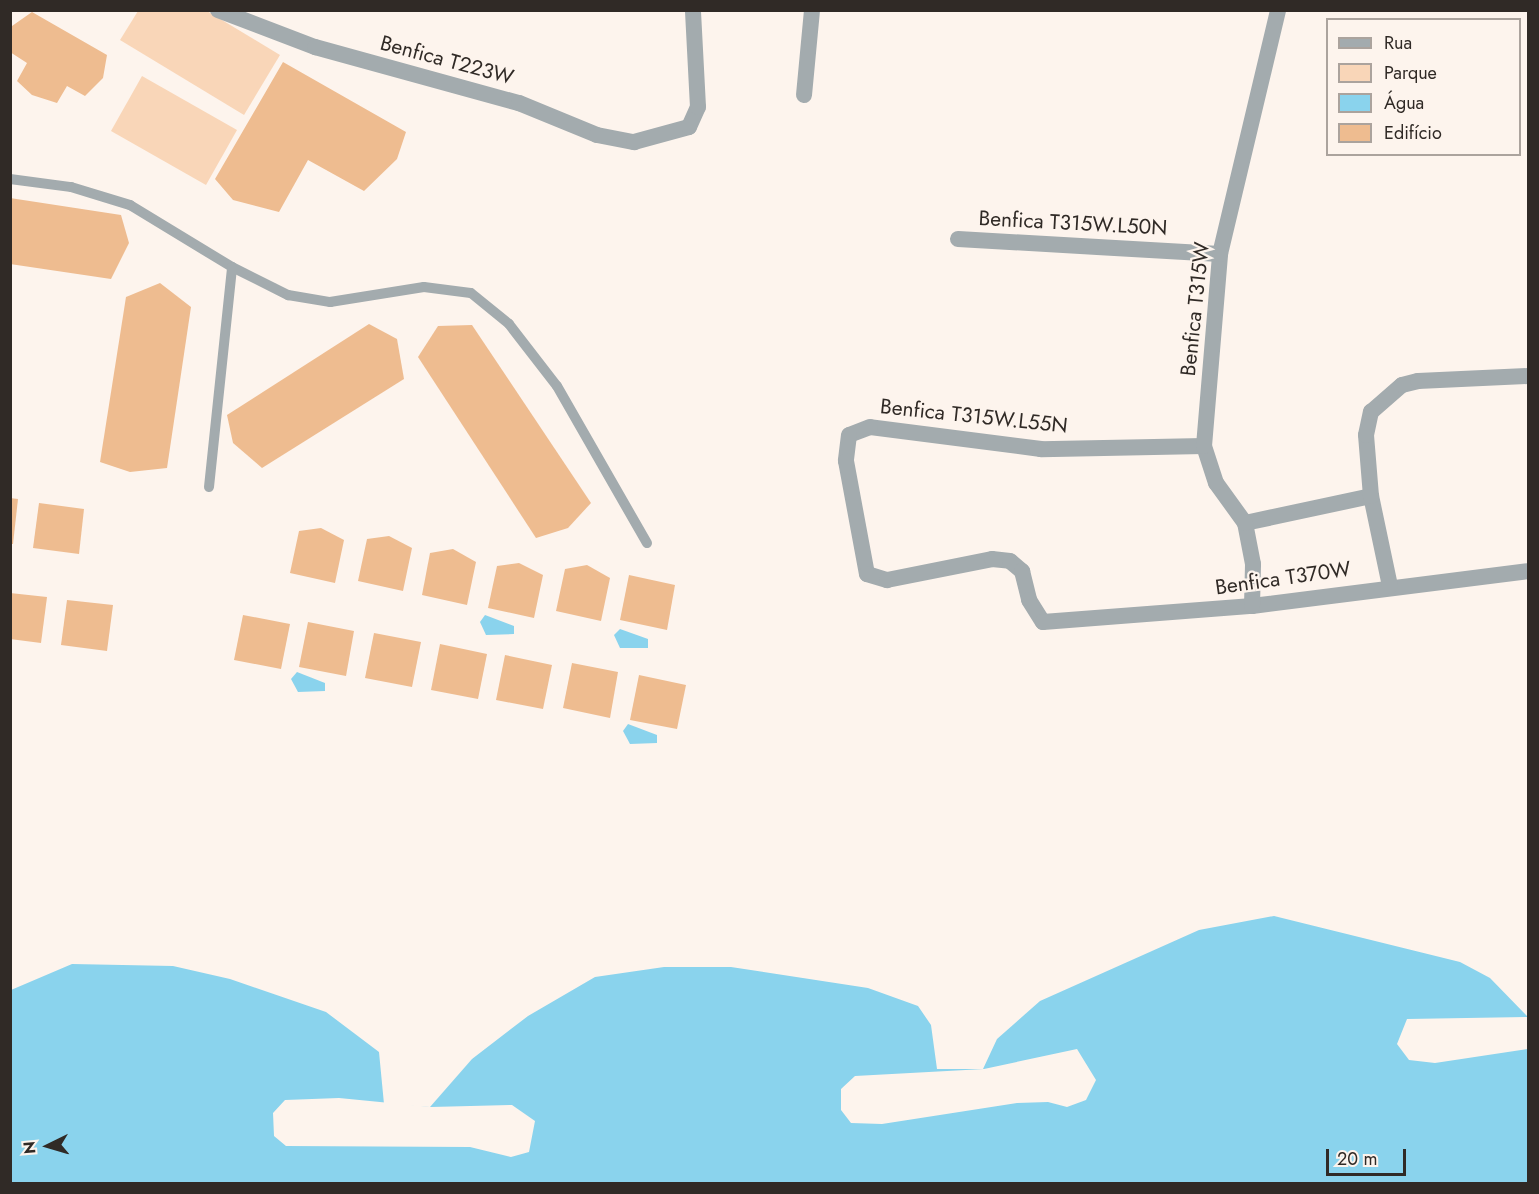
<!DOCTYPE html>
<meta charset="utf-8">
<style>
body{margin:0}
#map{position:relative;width:1539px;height:1194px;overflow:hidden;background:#fdf4ed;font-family:Jost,sans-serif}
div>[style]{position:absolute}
.green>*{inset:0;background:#f9d6b8}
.water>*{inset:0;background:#8ad3ed}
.pier>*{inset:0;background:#fdf4ed}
.building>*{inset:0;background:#eebc90}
.service>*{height:10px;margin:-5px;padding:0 5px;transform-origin:5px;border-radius:5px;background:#a3abae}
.minor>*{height:16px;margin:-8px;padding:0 8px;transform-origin:8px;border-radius:8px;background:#a3abae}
span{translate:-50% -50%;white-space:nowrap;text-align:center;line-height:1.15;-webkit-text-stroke:4.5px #fdf4ed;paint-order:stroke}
.street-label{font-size:21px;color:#302a26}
.frame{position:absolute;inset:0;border:12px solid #302a26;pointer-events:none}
.legend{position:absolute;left:1326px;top:18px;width:195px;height:138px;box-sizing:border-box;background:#fdf4ed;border:2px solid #aba39d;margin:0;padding:8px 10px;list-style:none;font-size:18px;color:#302a26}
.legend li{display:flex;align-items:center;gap:12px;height:30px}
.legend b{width:30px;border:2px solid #aba39d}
.north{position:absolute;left:18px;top:1116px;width:60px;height:60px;-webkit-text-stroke:4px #fdf4ed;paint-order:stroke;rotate:265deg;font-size:16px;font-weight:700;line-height:24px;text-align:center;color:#302a26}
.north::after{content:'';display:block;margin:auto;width:21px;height:27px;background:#302a26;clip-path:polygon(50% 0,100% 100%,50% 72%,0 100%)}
.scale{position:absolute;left:1326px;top:1149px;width:80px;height:27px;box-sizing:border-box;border:3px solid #302a26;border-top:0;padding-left:8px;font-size:18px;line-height:21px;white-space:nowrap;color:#302a26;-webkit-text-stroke:4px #fdf4ed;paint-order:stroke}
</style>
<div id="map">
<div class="green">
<i style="clip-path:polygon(138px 11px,207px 11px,280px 55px,244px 115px,120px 40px)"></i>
<i style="clip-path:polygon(142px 76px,237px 130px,206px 185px,111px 131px)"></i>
</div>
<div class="water">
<i style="clip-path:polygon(485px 615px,514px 626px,514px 634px,486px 635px,480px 622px)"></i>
<i style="clip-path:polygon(620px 629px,648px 639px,648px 648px,620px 648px,614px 635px)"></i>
<i style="clip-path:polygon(297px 672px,325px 683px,325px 691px,298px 692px,291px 679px)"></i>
<i style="clip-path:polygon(628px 724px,657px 735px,657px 743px,630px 744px,623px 731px)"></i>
<i style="clip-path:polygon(1274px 916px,1460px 962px,1490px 978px,1528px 1017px,1528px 1183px,11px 1184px,11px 990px,72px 964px,173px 966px,230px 979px,326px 1012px,379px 1052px,384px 1104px,430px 1107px,472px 1059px,528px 1016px,595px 977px,664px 967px,731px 967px,868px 988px,918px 1006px,931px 1025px,937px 1069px,983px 1069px,997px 1039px,1040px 1001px,1199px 930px)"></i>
</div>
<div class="pier">
<i style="clip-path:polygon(1528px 1017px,1528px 1049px,1435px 1063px,1409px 1060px,1397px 1044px,1407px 1019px)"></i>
<i style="clip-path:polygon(1077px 1049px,1096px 1080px,1086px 1100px,1067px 1107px,1048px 1102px,1017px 1103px,882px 1124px,851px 1123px,841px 1110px,841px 1089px,855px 1076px,984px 1069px)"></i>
<i style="clip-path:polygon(339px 1098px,431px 1107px,512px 1105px,535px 1121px,529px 1152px,511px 1157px,470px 1147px,286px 1146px,274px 1136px,273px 1113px,285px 1100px)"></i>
</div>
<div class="building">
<i style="clip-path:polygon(32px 12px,107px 55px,103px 78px,85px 96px,67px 86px,57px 103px,32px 95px,17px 81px,27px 63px,10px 52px,10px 31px,12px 26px)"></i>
<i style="clip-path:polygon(283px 62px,406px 132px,397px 159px,364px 191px,308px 160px,279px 212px,233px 200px,215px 179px)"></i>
<i style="clip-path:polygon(10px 198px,121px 215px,129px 243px,111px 279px,10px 264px)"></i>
<i style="clip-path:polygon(160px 283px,191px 307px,167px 468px,130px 472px,100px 462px,126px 297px)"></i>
<i style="clip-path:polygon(369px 324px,397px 339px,404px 379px,262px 468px,233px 443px,227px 415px)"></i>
<i style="clip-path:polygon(472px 325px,591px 503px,568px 528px,536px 538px,418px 357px,438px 326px)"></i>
<i style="clip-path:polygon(10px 498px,18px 499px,13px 544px,10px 544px)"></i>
<i style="clip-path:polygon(39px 503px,84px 509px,79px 554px,33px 548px)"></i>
<i style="clip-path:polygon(321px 528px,344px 540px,335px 583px,290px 573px,299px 531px)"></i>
<i style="clip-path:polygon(389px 536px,412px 548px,403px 591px,358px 581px,367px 539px)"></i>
<i style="clip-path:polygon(453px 549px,476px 562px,467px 605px,422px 595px,430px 553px)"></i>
<i style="clip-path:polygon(519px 563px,543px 575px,534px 618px,488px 608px,497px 566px)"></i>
<i style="clip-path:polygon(587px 565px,610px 578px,601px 621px,556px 611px,565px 569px)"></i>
<i style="clip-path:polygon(629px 575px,675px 585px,667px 630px,620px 620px)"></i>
<i style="clip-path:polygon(10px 593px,47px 597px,41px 643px,10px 639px)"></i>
<i style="clip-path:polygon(67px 600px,113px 605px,107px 651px,61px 645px)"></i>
<i style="clip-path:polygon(243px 615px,290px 624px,281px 669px,234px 660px)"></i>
<i style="clip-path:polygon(308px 622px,354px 631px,346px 676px,299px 667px)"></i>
<i style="clip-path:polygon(374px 633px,421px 642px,412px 687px,365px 678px)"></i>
<i style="clip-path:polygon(440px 644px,487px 654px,478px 699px,431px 690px)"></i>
<i style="clip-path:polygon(505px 655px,552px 665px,543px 709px,496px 700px)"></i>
<i style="clip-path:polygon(572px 663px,618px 672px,610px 718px,563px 708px)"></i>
<i style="clip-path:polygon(639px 675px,686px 685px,677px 729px,630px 720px)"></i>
</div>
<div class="service">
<i style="left:10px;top:179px;width:62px;rotate:7.5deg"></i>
<i style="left:71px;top:187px;width:62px;rotate:17deg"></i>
<i style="left:130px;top:205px;width:119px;rotate:31.3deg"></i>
<i style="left:232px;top:267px;width:63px;rotate:26.6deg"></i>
<i style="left:288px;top:295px;width:43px;rotate:9.5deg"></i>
<i style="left:330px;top:302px;width:95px;rotate:-9.1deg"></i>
<i style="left:424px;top:287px;width:47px;rotate:7.3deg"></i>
<i style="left:471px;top:293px;width:49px;rotate:39.2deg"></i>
<i style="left:509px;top:324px;width:78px;rotate:52.3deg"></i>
<i style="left:557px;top:386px;width:181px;rotate:60.2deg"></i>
<i style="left:209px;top:487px;width:221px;rotate:-84deg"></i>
</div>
<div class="minor">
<i style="left:218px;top:10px;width:104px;rotate:20.9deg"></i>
<i style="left:315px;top:47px;width:212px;rotate:15.4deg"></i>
<i style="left:519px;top:103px;width:84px;rotate:22.3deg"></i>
<i style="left:597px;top:135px;width:38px;rotate:11deg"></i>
<i style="left:634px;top:142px;width:57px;rotate:-15.3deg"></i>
<i style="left:689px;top:127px;width:22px;rotate:-66deg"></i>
<i style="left:698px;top:107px;width:97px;rotate:-93deg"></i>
<i style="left:804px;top:95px;width:85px;rotate:-84.6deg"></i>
<i style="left:958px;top:239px;width:262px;rotate:3.3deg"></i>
<i style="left:1204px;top:446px;width:163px;rotate:178.9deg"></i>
<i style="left:1041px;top:449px;width:172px;rotate:-172.7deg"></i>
<i style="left:870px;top:427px;width:22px;rotate:159deg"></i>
<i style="left:849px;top:435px;width:26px;rotate:97deg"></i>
<i style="left:846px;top:461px;width:115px;rotate:79.5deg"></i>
<i style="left:867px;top:574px;width:21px;rotate:17deg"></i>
<i style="left:887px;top:580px;width:107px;rotate:-11.3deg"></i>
<i style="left:992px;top:559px;width:18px;rotate:6deg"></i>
<i style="left:1010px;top:561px;width:16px;rotate:40deg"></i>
<i style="left:1022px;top:571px;width:30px;rotate:76deg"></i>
<i style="left:1029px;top:600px;width:26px;rotate:58deg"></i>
<i style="left:1043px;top:622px;width:210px;rotate:-4.4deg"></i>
<i style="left:1252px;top:606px;width:278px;rotate:-7.2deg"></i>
<i style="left:1245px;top:523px;width:129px;rotate:-12.1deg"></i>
<i style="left:1390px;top:586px;width:92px;rotate:-101.9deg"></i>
<i style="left:1371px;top:496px;width:61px;rotate:-94.7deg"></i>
<i style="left:1366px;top:435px;width:24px;rotate:-78deg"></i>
<i style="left:1371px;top:412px;width:41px;rotate:-41.1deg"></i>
<i style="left:1402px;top:385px;width:16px;rotate:-14deg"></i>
<i style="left:1418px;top:381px;width:110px;rotate:-2.6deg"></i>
<i style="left:1252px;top:606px;width:42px;rotate:-88.6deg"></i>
<i style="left:1253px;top:564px;width:42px;rotate:-101deg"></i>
<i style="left:1245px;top:523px;width:49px;rotate:-125.9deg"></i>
<i style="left:1216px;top:483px;width:39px;rotate:-108deg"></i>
<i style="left:1204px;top:446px;width:193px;rotate:-85.2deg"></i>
<i style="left:1220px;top:254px;width:251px;rotate:-76.6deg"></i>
</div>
<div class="street-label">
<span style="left:447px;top:60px;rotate:15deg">Benfica T223W</span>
<span style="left:1073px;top:223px;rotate:3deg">Benfica T315W.L50N</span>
<span style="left:1195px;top:309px;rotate:-84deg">Benfica T315W</span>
<span style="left:974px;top:416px;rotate:6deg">Benfica T315W.L55N</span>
<span style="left:1283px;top:578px;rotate:-8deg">Benfica T370W</span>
</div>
<div class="frame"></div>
<ul class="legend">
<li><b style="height:8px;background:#a3abae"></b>Rua</li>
<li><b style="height:16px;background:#f9d6b8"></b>Parque</li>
<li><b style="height:16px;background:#8ad3ed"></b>Água</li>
<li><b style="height:16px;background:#eebc90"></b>Edifício</li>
</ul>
<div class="north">N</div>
<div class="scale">20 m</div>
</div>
